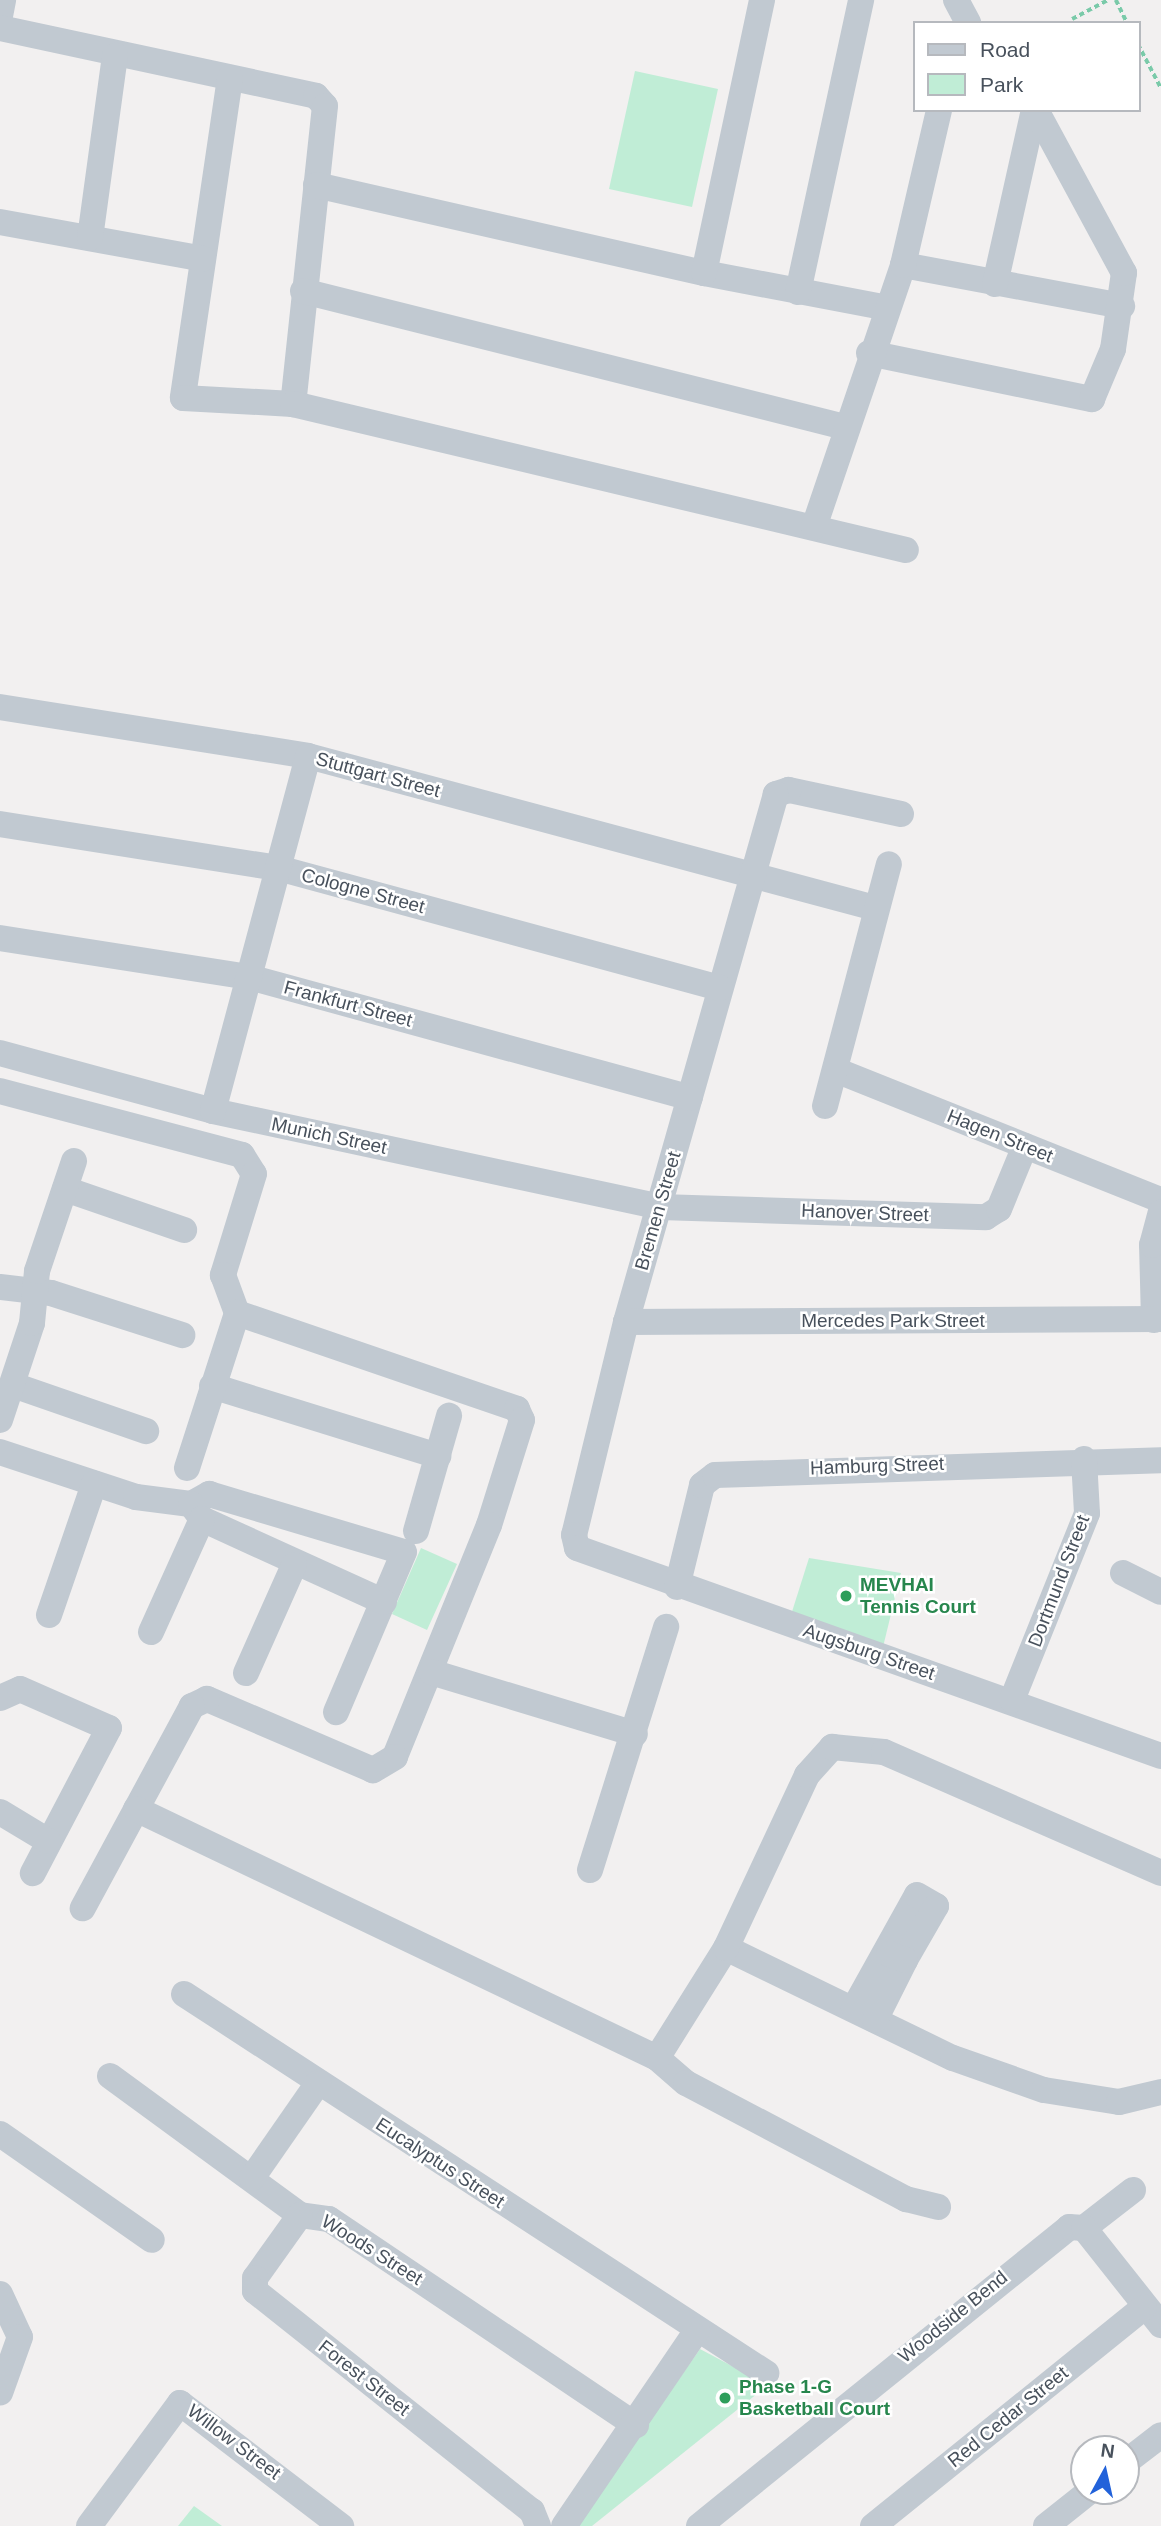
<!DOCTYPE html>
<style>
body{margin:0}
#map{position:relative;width:1161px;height:2526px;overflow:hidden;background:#f2f0f0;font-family:Arial,sans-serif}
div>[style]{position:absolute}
.green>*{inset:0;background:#c0edd6}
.path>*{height:3.5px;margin-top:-1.75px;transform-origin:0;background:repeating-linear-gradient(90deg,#7acaa9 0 5px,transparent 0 8.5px)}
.minor>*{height:26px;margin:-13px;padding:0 13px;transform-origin:13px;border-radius:13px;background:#c1c9d1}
.dots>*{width:19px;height:19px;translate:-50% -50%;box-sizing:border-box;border:4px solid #fff;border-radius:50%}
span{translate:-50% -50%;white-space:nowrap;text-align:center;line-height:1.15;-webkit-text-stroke:5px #fff;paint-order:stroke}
.street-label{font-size:19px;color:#48515c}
.leisure-label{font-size:19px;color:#27864d;font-weight:700}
.left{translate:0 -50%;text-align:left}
.legend{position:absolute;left:913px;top:21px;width:228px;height:91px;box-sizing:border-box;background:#fff;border:2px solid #b6b9be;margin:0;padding:9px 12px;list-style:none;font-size:21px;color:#48515c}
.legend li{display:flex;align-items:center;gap:14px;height:35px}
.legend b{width:35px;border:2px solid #b6b9be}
.north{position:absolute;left:1070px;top:2435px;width:70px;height:70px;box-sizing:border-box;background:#fff;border:2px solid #b6b9be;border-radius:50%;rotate:8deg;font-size:19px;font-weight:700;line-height:28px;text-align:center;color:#48515c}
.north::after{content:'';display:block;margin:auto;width:24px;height:32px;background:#2262da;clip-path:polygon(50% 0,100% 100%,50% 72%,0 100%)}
</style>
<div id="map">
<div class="green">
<i style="clip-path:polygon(635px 71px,718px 89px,692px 207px,609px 189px)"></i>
<i style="clip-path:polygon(421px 1548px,457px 1564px,427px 1630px,392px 1614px)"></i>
<i style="clip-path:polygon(809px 1558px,901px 1573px,883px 1647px,790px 1618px)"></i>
<i style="clip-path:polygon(700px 2349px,768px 2385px,592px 2526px,575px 2526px)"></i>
<i style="clip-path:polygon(194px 2506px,222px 2526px,178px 2526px)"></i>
</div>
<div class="path">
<i style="left:1116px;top:0;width:25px;rotate:64deg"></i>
<i style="left:1072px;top:19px;width:41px;rotate:-27.8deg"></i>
<i style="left:1138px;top:44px;width:50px;rotate:62.4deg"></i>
</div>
<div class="minor">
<i style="left:956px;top:0;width:26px;rotate:62deg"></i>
<i style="left:0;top:16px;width:16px;rotate:-79deg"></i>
<i style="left:0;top:28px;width:323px;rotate:12.1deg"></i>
<i style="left:316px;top:96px;width:13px;rotate:48deg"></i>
<i style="left:325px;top:106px;width:300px;rotate:96.1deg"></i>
<i style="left:230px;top:78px;width:323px;rotate:98.4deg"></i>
<i style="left:183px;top:398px;width:110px;rotate:3.1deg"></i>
<i style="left:293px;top:404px;width:630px;rotate:13.4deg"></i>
<i style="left:316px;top:185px;width:398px;rotate:12.8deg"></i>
<i style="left:704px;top:273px;width:182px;rotate:10.8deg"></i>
<i style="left:0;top:222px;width:206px;rotate:10.3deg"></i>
<i style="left:90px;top:238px;width:184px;rotate:-82.2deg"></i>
<i style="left:903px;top:265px;width:223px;rotate:10.6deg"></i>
<i style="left:704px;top:273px;width:279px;rotate:-78deg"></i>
<i style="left:995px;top:284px;width:178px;rotate:-77.4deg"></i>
<i style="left:303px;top:291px;width:559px;rotate:14.09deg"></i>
<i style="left:798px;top:292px;width:299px;rotate:-77.8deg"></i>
<i style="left:869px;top:353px;width:228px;rotate:11.7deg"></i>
<i style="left:1092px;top:399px;width:54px;rotate:-67.2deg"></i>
<i style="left:1113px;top:349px;width:77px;rotate:-81.8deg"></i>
<i style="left:1124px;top:273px;width:185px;rotate:-118.4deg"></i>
<i style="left:814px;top:527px;width:277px;rotate:-71.2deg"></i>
<i style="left:903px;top:265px;width:159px;rotate:-76.9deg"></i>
<i style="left:0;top:707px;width:312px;rotate:9deg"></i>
<i style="left:308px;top:756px;width:587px;rotate:15.01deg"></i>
<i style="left:901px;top:814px;width:115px;rotate:-167.9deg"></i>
<i style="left:789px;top:790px;width:14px;rotate:163deg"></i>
<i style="left:776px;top:794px;width:549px;rotate:105.86deg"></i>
<i style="left:626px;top:1322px;width:219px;rotate:103.7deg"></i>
<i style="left:574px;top:1535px;width:13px;rotate:77deg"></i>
<i style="left:577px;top:1548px;width:620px;rotate:19.6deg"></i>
<i style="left:0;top:824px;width:281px;rotate:9deg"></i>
<i style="left:278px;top:868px;width:458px;rotate:15.2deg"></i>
<i style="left:0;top:938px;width:252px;rotate:8.9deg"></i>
<i style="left:249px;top:977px;width:457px;rotate:15.3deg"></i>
<i style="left:0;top:1053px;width:221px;rotate:15.2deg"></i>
<i style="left:213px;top:1111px;width:457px;rotate:12.1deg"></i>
<i style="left:660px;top:1207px;width:326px;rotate:1.8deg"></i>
<i style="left:986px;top:1217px;width:15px;rotate:-32deg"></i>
<i style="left:999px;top:1209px;width:68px;rotate:-67.6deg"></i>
<i style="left:838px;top:1071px;width:348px;rotate:21.8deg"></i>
<i style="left:0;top:1091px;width:250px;rotate:14.8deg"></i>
<i style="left:242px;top:1155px;width:22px;rotate:58deg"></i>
<i style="left:254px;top:1174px;width:106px;rotate:107.1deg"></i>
<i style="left:223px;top:1275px;width:40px;rotate:69.8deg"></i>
<i style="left:237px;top:1313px;width:296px;rotate:18.9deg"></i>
<i style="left:517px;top:1409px;width:12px;rotate:66deg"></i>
<i style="left:522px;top:1420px;width:110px;rotate:107.4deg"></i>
<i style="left:489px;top:1525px;width:250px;rotate:112.1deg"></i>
<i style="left:395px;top:1757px;width:26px;rotate:149deg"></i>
<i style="left:373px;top:1770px;width:181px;rotate:-156.8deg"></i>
<i style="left:207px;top:1699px;width:17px;rotate:155deg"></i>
<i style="left:192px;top:1706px;width:230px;rotate:118.4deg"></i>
<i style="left:825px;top:1106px;width:250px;rotate:-75.2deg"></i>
<i style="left:213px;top:1111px;width:367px;rotate:-75deg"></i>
<i style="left:65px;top:1189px;width:126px;rotate:19deg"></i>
<i style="left:0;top:1287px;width:51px;rotate:6.7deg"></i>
<i style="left:51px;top:1293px;width:138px;rotate:17.8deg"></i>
<i style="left:1154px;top:1320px;width:75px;rotate:-91.5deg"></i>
<i style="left:1152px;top:1245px;width:34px;rotate:-75deg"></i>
<i style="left:626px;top:1322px;width:535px;rotate:-0.32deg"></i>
<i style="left:13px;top:1385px;width:141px;rotate:19.1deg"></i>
<i style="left:212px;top:1386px;width:237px;rotate:17.2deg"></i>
<i style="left:0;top:1420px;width:102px;rotate:-71.7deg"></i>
<i style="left:32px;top:1323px;width:52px;rotate:-84.5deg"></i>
<i style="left:37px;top:1271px;width:116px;rotate:-71.4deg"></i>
<i style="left:0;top:1452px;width:143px;rotate:18.3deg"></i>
<i style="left:136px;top:1497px;width:55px;rotate:7.3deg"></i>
<i style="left:191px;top:1504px;width:21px;rotate:-29deg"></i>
<i style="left:209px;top:1494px;width:203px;rotate:16.6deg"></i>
<i style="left:404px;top:1552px;width:174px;rotate:113deg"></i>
<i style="left:187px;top:1468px;width:163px;rotate:-72.1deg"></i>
<i style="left:191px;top:1504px;width:19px;rotate:54deg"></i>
<i style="left:202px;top:1519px;width:200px;rotate:24.5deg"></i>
<i style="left:416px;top:1531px;width:120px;rotate:-74deg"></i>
<i style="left:1123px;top:1573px;width:42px;rotate:26.6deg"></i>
<i style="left:677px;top:1587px;width:105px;rotate:-76.2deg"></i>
<i style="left:702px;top:1485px;width:16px;rotate:-38deg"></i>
<i style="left:715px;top:1475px;width:446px;rotate:-1.9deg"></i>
<i style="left:49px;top:1615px;width:139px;rotate:-71deg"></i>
<i style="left:151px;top:1632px;width:124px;rotate:-65.7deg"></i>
<i style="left:431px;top:1672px;width:213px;rotate:16.9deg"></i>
<i style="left:246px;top:1673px;width:118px;rotate:-66deg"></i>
<i style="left:0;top:1698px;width:22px;rotate:-24deg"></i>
<i style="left:20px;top:1689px;width:97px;rotate:23.7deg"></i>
<i style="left:109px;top:1728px;width:164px;rotate:117.7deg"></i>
<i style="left:1012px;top:1700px;width:201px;rotate:-68.1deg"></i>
<i style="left:1087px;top:1513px;width:54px;rotate:-93.2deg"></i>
<i style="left:136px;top:1809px;width:577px;rotate:25.54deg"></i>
<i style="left:657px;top:2058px;width:38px;rotate:41deg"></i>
<i style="left:686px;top:2083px;width:249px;rotate:27.8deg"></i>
<i style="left:906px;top:2199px;width:33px;rotate:14deg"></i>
<i style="left:0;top:1812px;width:56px;rotate:31.1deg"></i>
<i style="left:590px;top:1870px;width:255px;rotate:-72.6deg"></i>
<i style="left:726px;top:1948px;width:252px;rotate:25.9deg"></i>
<i style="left:953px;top:2058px;width:96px;rotate:19.4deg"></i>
<i style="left:1044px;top:2090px;width:76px;rotate:9.1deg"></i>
<i style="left:1119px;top:2102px;width:43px;rotate:-13.4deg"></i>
<i style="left:184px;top:1994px;width:695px;rotate:33.07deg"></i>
<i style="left:854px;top:2008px;width:129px;rotate:-60.9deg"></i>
<i style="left:917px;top:1895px;width:22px;rotate:30deg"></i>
<i style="left:936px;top:1906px;width:62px;rotate:119.9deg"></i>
<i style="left:875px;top:2020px;width:67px;rotate:-63.4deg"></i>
<i style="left:905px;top:1960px;width:17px;rotate:-159deg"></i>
<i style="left:657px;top:2058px;width:130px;rotate:-57.9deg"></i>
<i style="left:726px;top:1948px;width:191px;rotate:-64.9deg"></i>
<i style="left:807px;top:1775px;width:38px;rotate:-48deg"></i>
<i style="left:832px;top:1747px;width:52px;rotate:5.5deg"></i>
<i style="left:884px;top:1752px;width:302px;rotate:23.6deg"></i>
<i style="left:110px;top:2076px;width:235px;rotate:36.2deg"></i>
<i style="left:300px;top:2215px;width:29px;rotate:8deg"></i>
<i style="left:329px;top:2219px;width:370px;rotate:33.9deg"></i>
<i style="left:0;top:2134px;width:185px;rotate:34.9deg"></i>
<i style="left:252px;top:2178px;width:116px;rotate:-55.2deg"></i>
<i style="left:300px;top:2215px;width:77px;rotate:125.5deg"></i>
<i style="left:255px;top:2278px;width:13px;rotate:90deg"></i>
<i style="left:255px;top:2291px;width:354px;rotate:38.5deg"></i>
<i style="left:532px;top:2511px;width:16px;rotate:68deg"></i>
<i style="left:1084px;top:2228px;width:62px;rotate:-37.8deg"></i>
<i style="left:0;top:2294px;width:47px;rotate:65.1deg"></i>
<i style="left:20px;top:2337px;width:59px;rotate:109.7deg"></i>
<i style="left:1126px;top:2462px;width:44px;rotate:-37.6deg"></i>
<i style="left:89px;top:2526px;width:153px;rotate:-53.5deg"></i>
<i style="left:180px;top:2403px;width:203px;rotate:37.4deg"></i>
<i style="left:564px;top:2526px;width:237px;rotate:-55.8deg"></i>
<i style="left:699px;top:2526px;width:476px;rotate:-38.9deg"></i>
<i style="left:1069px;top:2227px;width:15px;rotate:4deg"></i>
<i style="left:1084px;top:2228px;width:124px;rotate:51.6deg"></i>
<i style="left:873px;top:2526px;width:348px;rotate:-38.9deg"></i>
<i style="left:1046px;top:2526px;width:56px;rotate:-38.5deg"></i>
</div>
<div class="dots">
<i style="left:846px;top:1596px;background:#2e9e5b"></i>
<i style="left:725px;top:2398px;background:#2e9e5b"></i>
</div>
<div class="street-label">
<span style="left:378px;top:775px;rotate:15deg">Stuttgart Street</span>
<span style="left:363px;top:891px;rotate:15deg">Cologne Street</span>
<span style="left:348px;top:1004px;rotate:15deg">Frankfurt Street</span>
<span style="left:329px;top:1136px;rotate:12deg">Munich Street</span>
<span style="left:1000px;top:1136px;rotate:22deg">Hagen Street</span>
<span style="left:658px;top:1211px;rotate:-74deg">Bremen Street</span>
<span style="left:865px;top:1213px;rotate:2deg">Hanover Street</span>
<span style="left:893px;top:1321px">Mercedes Park Street</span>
<span style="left:877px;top:1466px;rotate:-2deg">Hamburg Street</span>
<span style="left:1059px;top:1581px;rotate:-69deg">Dortmund Street</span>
<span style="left:869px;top:1652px;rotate:19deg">Augsburg Street</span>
<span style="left:440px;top:2163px;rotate:33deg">Eucalyptus Street</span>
<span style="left:372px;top:2250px;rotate:32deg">Woods Street</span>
<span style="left:953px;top:2317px;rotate:-39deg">Woodside Bend</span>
<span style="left:364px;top:2378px;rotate:38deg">Forest Street</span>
<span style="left:1008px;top:2417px;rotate:-39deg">Red Cedar Street</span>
<span style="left:234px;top:2442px;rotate:37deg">Willow Street</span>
</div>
<div class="leisure-label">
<span class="left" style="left:860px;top:1596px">MEVHAI<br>Tennis Court</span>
<span class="left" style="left:739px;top:2398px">Phase 1-G<br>Basketball Court</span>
</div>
<ul class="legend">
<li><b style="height:9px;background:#c1c9d1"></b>Road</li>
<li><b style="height:19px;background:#c0edd6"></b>Park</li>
</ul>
<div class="north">N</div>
</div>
